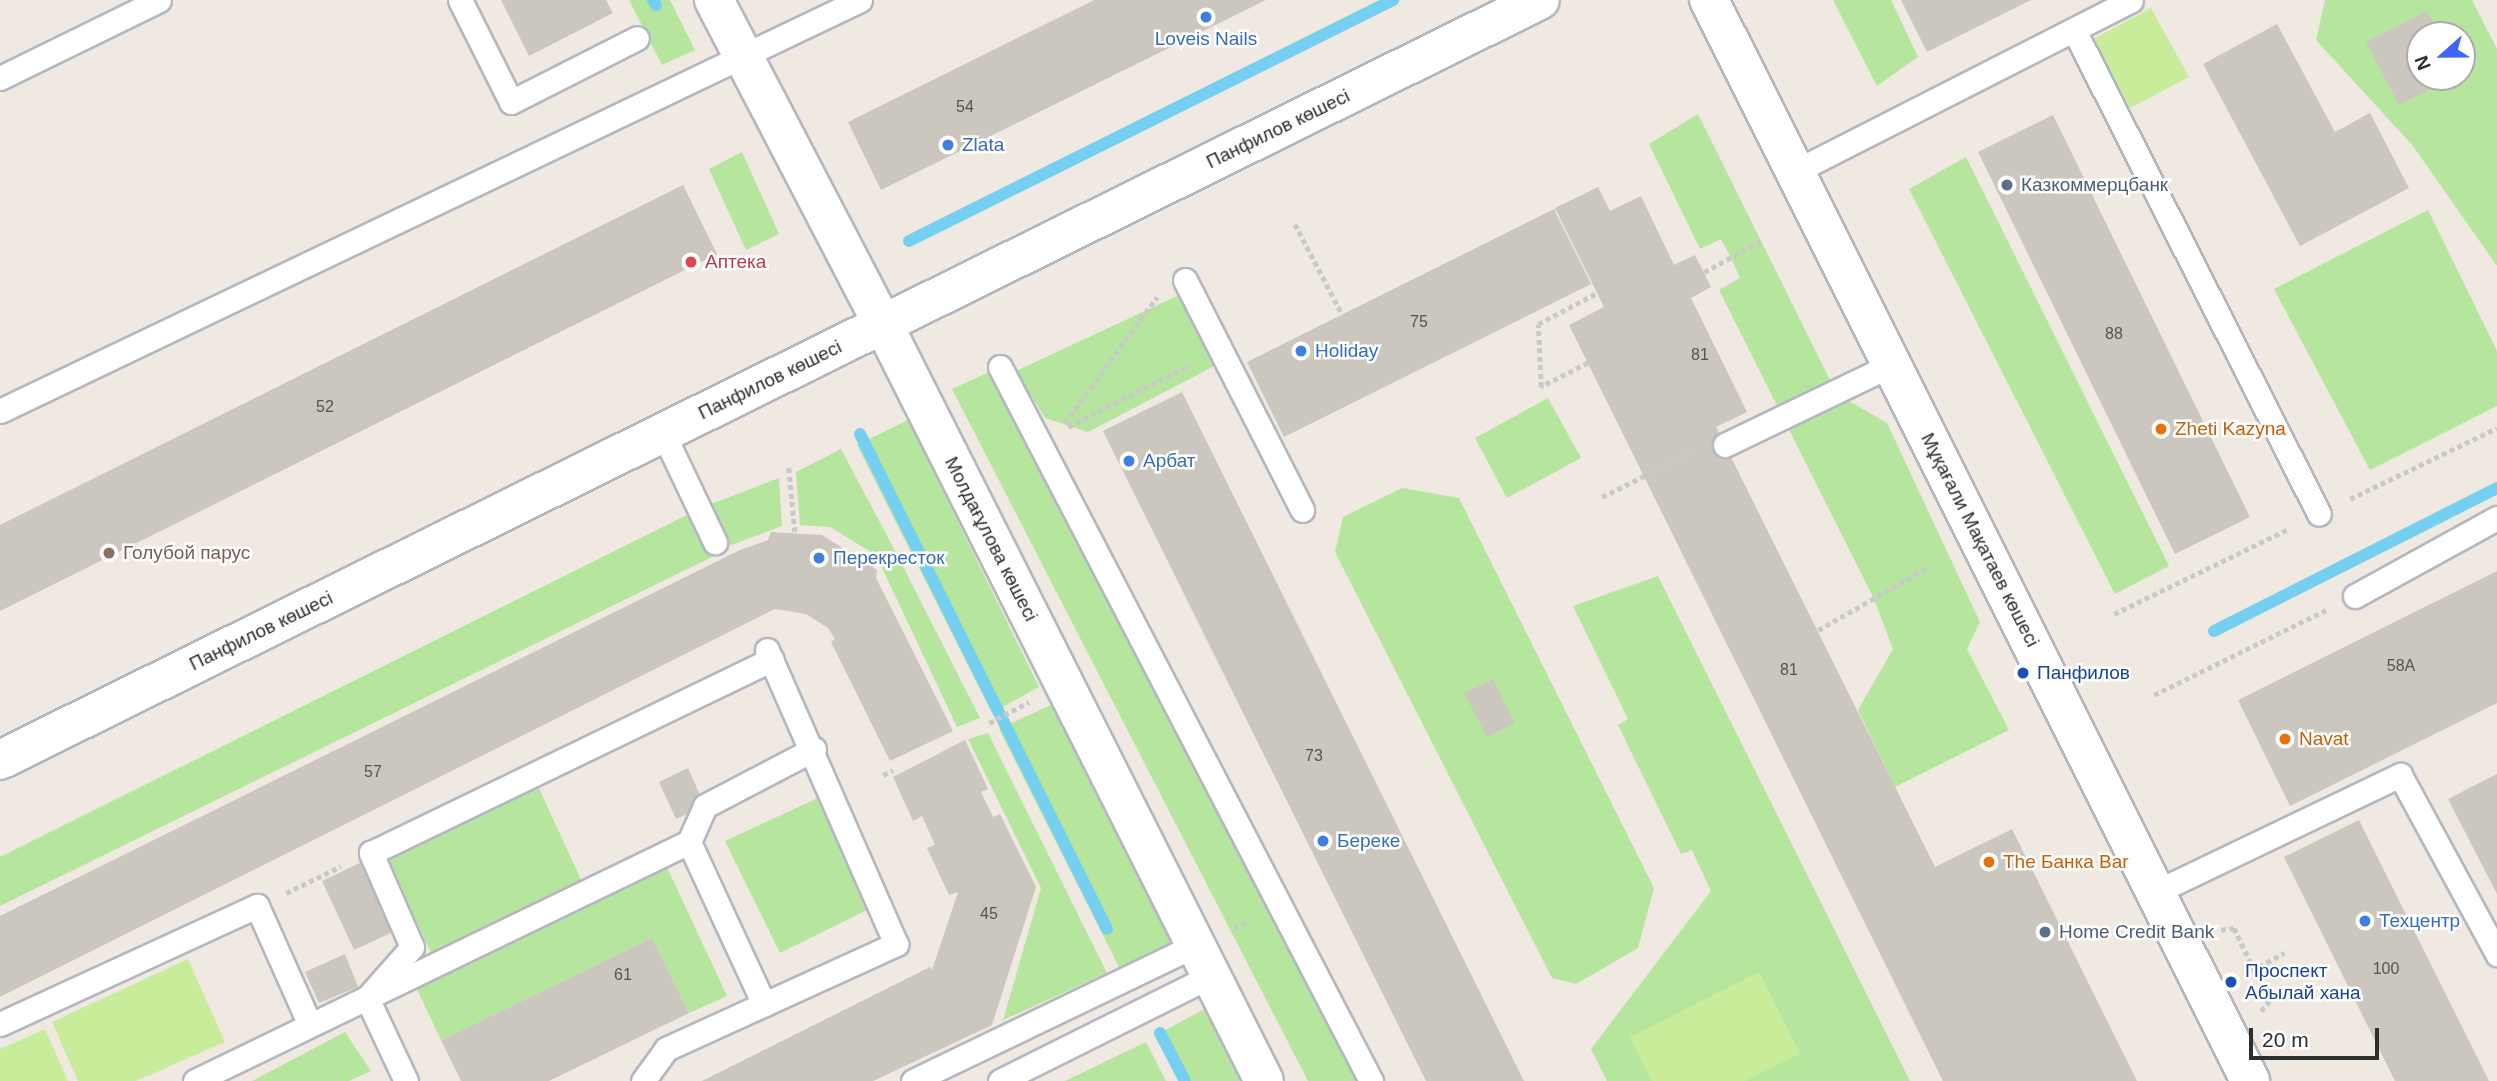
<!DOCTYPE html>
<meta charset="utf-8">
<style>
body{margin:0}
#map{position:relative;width:2497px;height:1081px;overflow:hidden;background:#efe9e1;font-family:Arial,sans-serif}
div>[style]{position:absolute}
.green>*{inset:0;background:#b6e59e}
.pitch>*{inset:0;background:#c9ec9a}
.stream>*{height:12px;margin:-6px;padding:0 6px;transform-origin:6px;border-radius:6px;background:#75cff0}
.building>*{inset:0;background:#cbc7bf}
.path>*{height:4.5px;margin-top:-2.25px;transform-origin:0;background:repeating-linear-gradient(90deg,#c9c9c9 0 5px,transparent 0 8.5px)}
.roads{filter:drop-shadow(2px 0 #b4b7c1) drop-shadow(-2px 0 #b4b7c1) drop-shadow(0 2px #b4b7c1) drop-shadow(0 -2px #b4b7c1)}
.service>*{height:23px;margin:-11.5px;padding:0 11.5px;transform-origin:11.5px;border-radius:11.5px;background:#fff}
.minor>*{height:38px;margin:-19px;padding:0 19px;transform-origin:19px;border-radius:19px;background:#fff}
.tertiary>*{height:38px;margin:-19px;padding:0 19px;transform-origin:19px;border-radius:19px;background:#fff}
.secondary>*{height:38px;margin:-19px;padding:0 19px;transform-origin:19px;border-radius:19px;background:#fff}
.dots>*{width:19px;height:19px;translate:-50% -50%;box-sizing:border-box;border:4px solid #fff;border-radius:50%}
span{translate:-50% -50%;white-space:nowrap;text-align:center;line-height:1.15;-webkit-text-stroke:5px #fff;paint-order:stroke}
.number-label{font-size:16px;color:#555452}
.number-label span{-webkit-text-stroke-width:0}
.shop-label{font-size:19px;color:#366cbe}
.left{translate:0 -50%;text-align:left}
.street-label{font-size:19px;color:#2e2e2e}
.service-label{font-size:19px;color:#4e5e75}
.health-label{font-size:19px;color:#be3a42}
.food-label{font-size:19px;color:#c56008}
.education-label{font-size:19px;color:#785e54}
.transit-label{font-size:19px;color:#164399}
.north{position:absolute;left:2406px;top:21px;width:70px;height:70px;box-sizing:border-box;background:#fff;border:2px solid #ababab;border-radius:50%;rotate:249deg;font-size:19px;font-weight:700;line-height:28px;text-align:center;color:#2e2e2e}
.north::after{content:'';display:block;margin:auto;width:24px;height:32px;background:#4264fb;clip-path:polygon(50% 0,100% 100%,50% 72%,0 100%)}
.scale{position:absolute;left:2249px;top:1028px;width:130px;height:32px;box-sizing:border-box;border:4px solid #2e2e2e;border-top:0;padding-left:9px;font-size:21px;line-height:24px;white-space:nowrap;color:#2e2e2e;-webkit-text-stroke:5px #fff;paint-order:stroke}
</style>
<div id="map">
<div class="green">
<i style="clip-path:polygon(629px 0,670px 0,695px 50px,662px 65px)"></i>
<i style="clip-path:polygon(1833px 0,1891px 0,1918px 57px,1877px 86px)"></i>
<i style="clip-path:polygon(evenodd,2325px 0,2472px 0,2497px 49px,2497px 266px,2413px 146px,2316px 40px,2325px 0,2420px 35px,2462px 35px,2462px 77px,2420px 77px,2420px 35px)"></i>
<i style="clip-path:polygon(1698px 114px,1837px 394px,1887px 423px,1980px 622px,1967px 649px,2009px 730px,1895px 787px,1858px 710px,1893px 649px,1874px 599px,1719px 290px,1740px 278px,1731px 258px,1721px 239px,1700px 249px,1649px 144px)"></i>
<i style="clip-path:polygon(742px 152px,779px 234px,746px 250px,709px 169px)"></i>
<i style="clip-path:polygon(1966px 157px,2169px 566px,2115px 594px,1909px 189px)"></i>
<i style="clip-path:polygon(2428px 210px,2497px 351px,2497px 406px,2370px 470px,2274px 289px)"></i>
<i style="clip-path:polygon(1177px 296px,1220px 363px,1088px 432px,1045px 418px,1016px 371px)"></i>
<i style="clip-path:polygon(1000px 367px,1371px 1081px,1308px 1081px,952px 389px)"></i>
<i style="clip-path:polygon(1548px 398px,1581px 458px,1507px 498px,1475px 438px)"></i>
<i style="clip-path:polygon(908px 420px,1039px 687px,992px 713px,857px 445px)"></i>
<i style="clip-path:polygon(841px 449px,892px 545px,980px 718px,957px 727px,876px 555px,830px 527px,800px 525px,796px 472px)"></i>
<i style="clip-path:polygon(779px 478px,782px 526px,726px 547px,706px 506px)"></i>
<i style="clip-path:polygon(1402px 488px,1459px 498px,1654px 888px,1638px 948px,1576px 984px,1552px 978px,1335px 552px,1343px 517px)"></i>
<i style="clip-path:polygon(693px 512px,714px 556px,0 906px,0 857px)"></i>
<i style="clip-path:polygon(1658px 576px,1910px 1081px,1607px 1081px,1591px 1049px,1711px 891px,1692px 850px,1681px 854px,1618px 725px,1628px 719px,1573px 606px)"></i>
<i style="clip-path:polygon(1055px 703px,1172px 944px,1121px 971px,999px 729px)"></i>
<i style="clip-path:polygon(988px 733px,1107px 973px,1003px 1020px,1041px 888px,968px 739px)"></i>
<i style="clip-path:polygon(537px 784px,583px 884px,434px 959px,388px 861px)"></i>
<i style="clip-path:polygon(820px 797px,873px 907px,780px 953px,725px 841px)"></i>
<i style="clip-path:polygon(665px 863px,727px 996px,689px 1013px,652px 938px,441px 1040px,415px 985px)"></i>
<i style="clip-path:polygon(1223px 999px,1264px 1081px,1184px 1081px,1160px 1033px)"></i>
<i style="clip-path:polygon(345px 1032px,371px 1071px,349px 1081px,252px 1081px)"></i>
<i style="clip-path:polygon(1146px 1042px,1166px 1081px,1065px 1081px)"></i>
</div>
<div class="pitch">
<i style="clip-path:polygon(2151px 8px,2189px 77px,2130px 108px,2093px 39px)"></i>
<i style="clip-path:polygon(188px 959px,225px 1042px,136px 1081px,78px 1081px,52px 1022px)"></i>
<i style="clip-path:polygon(1759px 972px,1800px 1054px,1745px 1081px,1652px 1081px,1630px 1037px)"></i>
<i style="clip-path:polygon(45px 1029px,68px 1081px,0 1081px,0 1049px)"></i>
</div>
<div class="stream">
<i style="left:653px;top:0;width:6px;rotate:59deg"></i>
<i style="left:909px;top:241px;width:541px;rotate:-26.47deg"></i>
<i style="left:860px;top:434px;width:553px;rotate:63.48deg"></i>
<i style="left:2214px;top:631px;width:317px;rotate:-26.8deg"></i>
<i style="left:1160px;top:1033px;width:54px;rotate:62.5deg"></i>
</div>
<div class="building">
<i style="clip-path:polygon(501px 0,606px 0,613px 13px,529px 56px)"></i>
<i style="clip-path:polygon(1094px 0,1266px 0,881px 190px,848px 122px)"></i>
<i style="clip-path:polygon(1901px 0,2031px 0,1927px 52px)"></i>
<i style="clip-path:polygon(2427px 11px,2440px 35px,2420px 35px,2420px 77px,2454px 77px,2399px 105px,2366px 42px)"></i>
<i style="clip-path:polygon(2277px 24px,2335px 132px,2370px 113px,2409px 188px,2300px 246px,2203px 64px)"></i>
<i style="clip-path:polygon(2053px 115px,2250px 517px,2175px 554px,1978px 152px)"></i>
<i style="clip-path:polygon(683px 185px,717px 254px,0 611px,0 525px)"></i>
<i style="clip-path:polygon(1598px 187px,1610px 211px,1641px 196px,1674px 265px,1695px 255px,1711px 287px,1691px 298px,1747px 412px,1716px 427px,1935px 867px,2012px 829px,2137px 1081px,1943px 1081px,1569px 325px,1604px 307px,1555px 208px)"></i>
<i style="clip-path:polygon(1554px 209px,1591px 284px,1284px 437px,1247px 362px)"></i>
<i style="clip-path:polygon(1182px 392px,1524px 1081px,1426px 1081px,1103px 431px)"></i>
<i style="clip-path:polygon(771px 532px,822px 535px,877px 570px,876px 578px,953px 731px,890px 761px,831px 642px,835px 639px,828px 628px,806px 614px,775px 609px,0 997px,0 916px,740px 550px,768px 540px)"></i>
<i style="clip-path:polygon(2497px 571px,2497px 703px,2290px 806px,2238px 700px)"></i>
<i style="clip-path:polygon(1493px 679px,1515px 723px,1487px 737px,1464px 693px)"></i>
<i style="clip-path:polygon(965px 740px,988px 789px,981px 792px,993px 817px,1000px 814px,1036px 887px,992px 1025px,873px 1081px,702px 1081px,930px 967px,932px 970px,958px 892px,949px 895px,927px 848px,935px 845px,922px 816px,913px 821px,893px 777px)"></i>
<i style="clip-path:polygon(688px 768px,705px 806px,676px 819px,659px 782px)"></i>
<i style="clip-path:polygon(2497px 774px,2497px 894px,2448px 799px)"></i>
<i style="clip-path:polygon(2359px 820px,2489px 1081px,2395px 1081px,2284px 857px)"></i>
<i style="clip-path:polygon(364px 861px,395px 931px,354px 950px,322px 881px)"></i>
<i style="clip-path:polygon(652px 938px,689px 1013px,549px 1081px,461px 1081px,441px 1040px)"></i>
<i style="clip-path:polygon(345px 954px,358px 987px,319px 1003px,305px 972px)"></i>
</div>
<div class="path">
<i style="left:1295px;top:224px;width:102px;rotate:62.4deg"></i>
<i style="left:1704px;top:272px;width:65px;rotate:-28.5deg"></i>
<i style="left:1588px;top:363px;width:53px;rotate:152.9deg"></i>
<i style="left:1541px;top:387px;width:63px;rotate:-92.7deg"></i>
<i style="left:1538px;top:324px;width:67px;rotate:-27.7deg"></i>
<i style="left:1065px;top:423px;width:156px;rotate:-53.9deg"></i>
<i style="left:1068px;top:427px;width:138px;rotate:-27.1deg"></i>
<i style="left:789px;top:468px;width:64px;rotate:84.6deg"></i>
<i style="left:1602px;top:497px;width:101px;rotate:-26.6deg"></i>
<i style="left:2350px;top:499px;width:163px;rotate:-25.8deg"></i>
<i style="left:2114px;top:614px;width:194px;rotate:-26deg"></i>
<i style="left:1818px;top:630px;width:124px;rotate:-29.5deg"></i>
<i style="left:2154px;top:695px;width:192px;rotate:-26.3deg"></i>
<i style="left:989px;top:723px;width:45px;rotate:-27.7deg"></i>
<i style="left:883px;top:775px;width:11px;rotate:-27deg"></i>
<i style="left:286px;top:893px;width:61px;rotate:-26.1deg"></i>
<i style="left:1234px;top:928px;width:19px;rotate:-25deg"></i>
<i style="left:2221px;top:930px;width:13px;rotate:-9deg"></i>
<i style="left:2234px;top:928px;width:81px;rotate:63.7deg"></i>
<i style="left:2270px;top:1001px;width:16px;rotate:130deg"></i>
<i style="left:2244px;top:975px;width:46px;rotate:-28.8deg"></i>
</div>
<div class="roads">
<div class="service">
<i style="left:460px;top:0;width:114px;rotate:63.4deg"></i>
<i style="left:511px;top:102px;width:141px;rotate:-26.9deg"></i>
<i style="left:2074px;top:30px;width:542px;rotate:63.15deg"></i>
<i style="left:0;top:78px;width:177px;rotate:-26.1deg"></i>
<i style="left:1794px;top:172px;width:378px;rotate:-27deg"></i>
<i style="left:1185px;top:280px;width:258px;rotate:63deg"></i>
<i style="left:1000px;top:367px;width:805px;rotate:62.54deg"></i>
<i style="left:0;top:411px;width:953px;rotate:-25.54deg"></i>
<i style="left:663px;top:433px;width:121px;rotate:64.5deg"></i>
<i style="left:1725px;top:445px;width:184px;rotate:-25.7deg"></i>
<i style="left:2355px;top:596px;width:162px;rotate:-28.8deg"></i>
<i style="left:689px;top:842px;width:179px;rotate:65.2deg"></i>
<i style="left:2156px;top:892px;width:271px;rotate:-25.6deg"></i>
<i style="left:2400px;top:775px;width:204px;rotate:61.5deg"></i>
<i style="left:0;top:1024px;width:283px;rotate:-24.7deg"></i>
<i style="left:257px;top:906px;width:130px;rotate:66deg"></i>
<i style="left:195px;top:1081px;width:549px;rotate:-25.82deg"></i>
<i style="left:689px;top:842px;width:39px;rotate:-66deg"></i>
<i style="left:705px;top:806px;width:123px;rotate:-27.6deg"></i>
<i style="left:406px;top:1081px;width:92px;rotate:-115.2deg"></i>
<i style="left:367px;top:998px;width:68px;rotate:-48.6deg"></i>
<i style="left:412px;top:947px;width:103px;rotate:-113.6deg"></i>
<i style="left:371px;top:853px;width:445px;rotate:-25.8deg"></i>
<i style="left:643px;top:1081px;width:39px;rotate:-54deg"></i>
<i style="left:666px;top:1049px;width:253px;rotate:-24.5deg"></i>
<i style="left:896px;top:944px;width:321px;rotate:-113.7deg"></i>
<i style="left:913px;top:1081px;width:314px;rotate:-25.7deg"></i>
<i style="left:1000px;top:1081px;width:236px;rotate:-26.5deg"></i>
</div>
<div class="minor">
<i style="left:714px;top:0;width:365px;rotate:62.5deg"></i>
<i style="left:883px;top:324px;width:847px;rotate:63.28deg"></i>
</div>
<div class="tertiary">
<i style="left:0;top:760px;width:1717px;rotate:-26.27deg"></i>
</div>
<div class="secondary">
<i style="left:1709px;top:0;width:1209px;rotate:63.41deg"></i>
</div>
</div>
<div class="dots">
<i style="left:1206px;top:17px;background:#3f7fe0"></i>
<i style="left:948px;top:145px;background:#3f7fe0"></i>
<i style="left:2007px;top:185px;background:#5c6f8a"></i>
<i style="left:691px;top:262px;background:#e0444e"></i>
<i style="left:1301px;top:351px;background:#3f7fe0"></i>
<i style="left:2161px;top:429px;background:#e8710a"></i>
<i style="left:1129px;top:461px;background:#3f7fe0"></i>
<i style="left:109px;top:553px;background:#8d6e63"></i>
<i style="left:819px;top:558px;background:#3f7fe0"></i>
<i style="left:2023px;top:673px;background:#1a4fb4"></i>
<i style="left:2285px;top:739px;background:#e8710a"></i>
<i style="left:1323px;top:841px;background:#3f7fe0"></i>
<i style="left:1989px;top:862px;background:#e8710a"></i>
<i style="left:2365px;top:921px;background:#3f7fe0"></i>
<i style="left:2045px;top:932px;background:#5c6f8a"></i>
<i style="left:2231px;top:982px;background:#1a4fb4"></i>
</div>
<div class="number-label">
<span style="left:965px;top:107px">54</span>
<span style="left:1419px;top:322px">75</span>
<span style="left:2114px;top:334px">88</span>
<span style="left:1700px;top:355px">81</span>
<span style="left:325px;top:407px">52</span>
<span style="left:2401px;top:666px">58А</span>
<span style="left:1789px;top:670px">81</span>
<span style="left:1314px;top:756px">73</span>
<span style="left:373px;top:772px">57</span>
<span style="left:989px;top:914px">45</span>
<span style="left:2386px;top:969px">100</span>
<span style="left:623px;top:975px">61</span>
</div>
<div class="shop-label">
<span style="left:1206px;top:39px">Loveis Nails</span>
<span class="left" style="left:962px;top:145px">Zlata</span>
<span class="left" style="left:1315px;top:351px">Holiday</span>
<span class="left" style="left:1143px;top:461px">Арбат</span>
<span class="left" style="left:833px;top:558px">Перекресток</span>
<span class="left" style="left:1337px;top:841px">Береке</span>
<span class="left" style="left:2379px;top:921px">Техцентр</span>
</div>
<div class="street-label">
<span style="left:1278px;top:129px;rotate:-26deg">Панфилов көшесі</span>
<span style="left:770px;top:380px;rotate:-26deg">Панфилов көшесі</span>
<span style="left:991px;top:539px;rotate:63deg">Молдағұлова көшесі</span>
<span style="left:1980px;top:540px;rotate:63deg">Мұқағали Мақатаев көшесі</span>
<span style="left:261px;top:631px;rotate:-26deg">Панфилов көшесі</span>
</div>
<div class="service-label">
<span class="left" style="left:2021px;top:185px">Казкоммерцбанк</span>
<span class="left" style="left:2059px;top:932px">Home Credit Bank</span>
</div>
<div class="health-label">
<span class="left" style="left:705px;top:262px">Аптека</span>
</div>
<div class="food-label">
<span class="left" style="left:2175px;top:429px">Zheti Kazyna</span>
<span class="left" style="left:2299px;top:739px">Navat</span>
<span class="left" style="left:2003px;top:862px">The Банка Bar</span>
</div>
<div class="education-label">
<span class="left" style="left:123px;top:553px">Голубой парус</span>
</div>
<div class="transit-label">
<span class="left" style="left:2037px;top:673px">Панфилов</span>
<span class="left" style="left:2245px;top:982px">Проспект<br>Абылай хана</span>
</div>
<div class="north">N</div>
<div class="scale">20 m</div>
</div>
